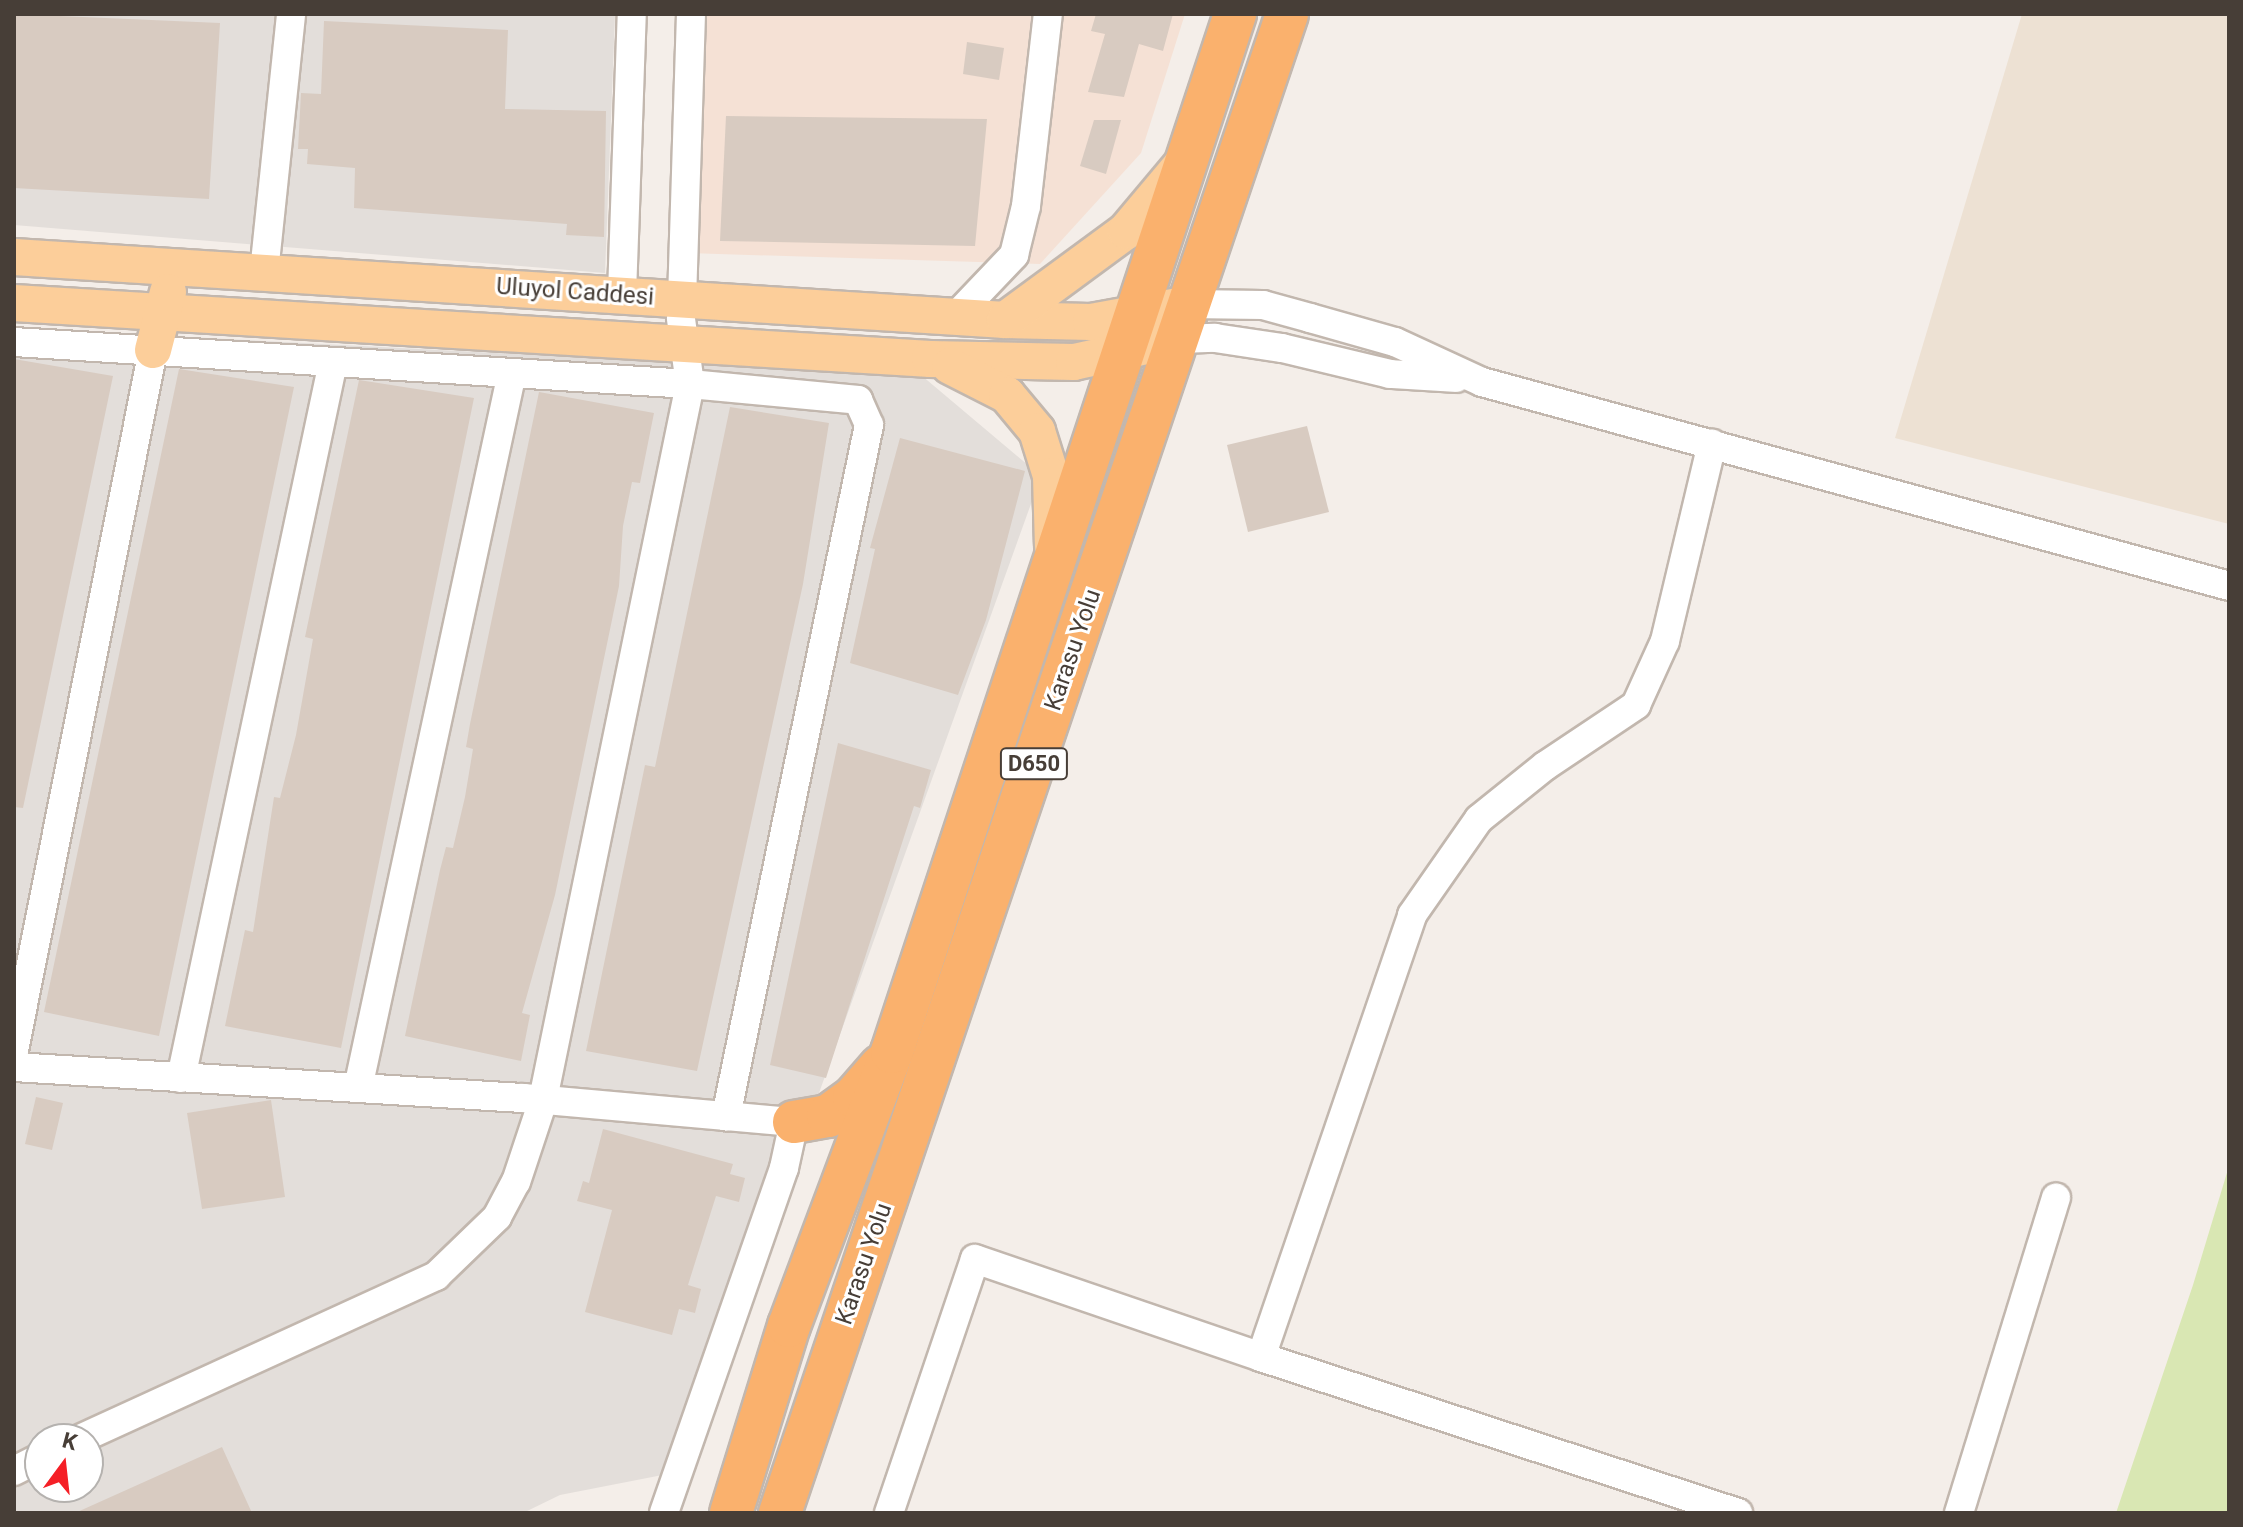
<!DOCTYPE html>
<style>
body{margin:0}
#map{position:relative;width:2243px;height:1527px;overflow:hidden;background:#f4eee9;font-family:Roboto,sans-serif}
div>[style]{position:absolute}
.commercial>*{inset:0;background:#f5e1d5}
.industrial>*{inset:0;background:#e3deda}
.education>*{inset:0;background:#ede1d3}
.green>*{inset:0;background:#d9e7b3}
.building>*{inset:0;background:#d8cbc1}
.roads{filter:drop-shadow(2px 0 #c2b7ae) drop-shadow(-2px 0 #c2b7ae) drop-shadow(0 2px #c2b7ae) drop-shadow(0 -2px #c2b7ae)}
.minor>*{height:28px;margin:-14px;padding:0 14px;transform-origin:14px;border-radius:14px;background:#fff}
.major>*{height:36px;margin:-18px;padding:0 18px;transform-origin:18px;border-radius:18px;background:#fcce9a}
.highway>*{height:42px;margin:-21px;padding:0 21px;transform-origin:21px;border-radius:21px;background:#fab16d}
span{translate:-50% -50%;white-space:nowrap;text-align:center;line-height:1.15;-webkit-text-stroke:6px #fff;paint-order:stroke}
.shield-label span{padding:2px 6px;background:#fff;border:2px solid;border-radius:6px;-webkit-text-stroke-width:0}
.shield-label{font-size:22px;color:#473e37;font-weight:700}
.street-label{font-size:24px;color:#473e37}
.frame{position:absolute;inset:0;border:16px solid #473e37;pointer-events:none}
.north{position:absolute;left:24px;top:1423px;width:80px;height:80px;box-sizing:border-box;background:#fff;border:2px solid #b5b2af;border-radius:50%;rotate:15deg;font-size:22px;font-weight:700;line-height:32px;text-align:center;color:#473e37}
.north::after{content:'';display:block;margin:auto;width:28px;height:36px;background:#f51f26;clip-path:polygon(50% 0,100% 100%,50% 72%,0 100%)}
</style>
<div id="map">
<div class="commercial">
<i style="clip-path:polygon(702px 14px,1185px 14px,1141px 153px,1040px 264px,688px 253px)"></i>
</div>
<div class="industrial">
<i style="clip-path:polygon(14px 14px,615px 14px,605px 273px,14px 225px)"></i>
<i style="clip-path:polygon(evenodd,14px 328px,921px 375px,1041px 476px,683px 1471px,560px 1495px,523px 1513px,14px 1513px,14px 328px,40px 1439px,88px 1439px,88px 1487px,40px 1487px,40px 1439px)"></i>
</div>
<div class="education">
<i style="clip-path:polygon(2022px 14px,2229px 14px,2229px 524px,1895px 438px)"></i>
</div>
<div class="green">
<i style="clip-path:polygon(2229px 1166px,2229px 1513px,2116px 1513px,2193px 1285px)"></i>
</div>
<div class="building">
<i style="clip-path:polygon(14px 14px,220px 23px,209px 199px,14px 188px)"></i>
<i style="clip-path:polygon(1096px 14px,1173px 14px,1163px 51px,1139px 44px,1124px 97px,1088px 92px,1105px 34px,1091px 31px)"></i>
<i style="clip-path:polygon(324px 21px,508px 30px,505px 109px,606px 111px,604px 237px,566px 235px,567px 224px,354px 208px,355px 168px,307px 164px,308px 149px,298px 149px,301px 93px,321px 94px)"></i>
<i style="clip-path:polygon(967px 42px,1004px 48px,999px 80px,963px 74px)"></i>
<i style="clip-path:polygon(726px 116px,987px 119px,975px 246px,720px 241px)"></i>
<i style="clip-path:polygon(1094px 120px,1121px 120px,1106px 174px,1080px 166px)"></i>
<i style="clip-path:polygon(14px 359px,113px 376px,23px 808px,14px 807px)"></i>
<i style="clip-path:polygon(179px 369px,294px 387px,159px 1036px,44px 1012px)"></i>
<i style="clip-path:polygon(359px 380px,474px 398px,341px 1048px,225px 1026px,245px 930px,253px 932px,274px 797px,280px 798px,296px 735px,313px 639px,305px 637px)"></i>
<i style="clip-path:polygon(539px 392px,654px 413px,640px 483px,632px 482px,623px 526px,619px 586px,555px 895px,522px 1013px,530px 1015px,521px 1061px,405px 1036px,440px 870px,446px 847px,453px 848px,465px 797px,473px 749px,466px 747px,470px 724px)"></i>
<i style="clip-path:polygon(730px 407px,829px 423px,803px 584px,697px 1071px,586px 1051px,645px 765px,655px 767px)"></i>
<i style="clip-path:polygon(1307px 426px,1329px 512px,1248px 532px,1227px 445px)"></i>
<i style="clip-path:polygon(900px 438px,1025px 471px,986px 620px,958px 695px,850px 663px,875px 549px,870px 548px)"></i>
<i style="clip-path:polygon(838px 743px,931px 770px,920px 808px,914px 806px,826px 1078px,770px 1065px)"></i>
<i style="clip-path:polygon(36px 1097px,63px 1103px,52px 1150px,25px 1144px)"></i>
<i style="clip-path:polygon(271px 1100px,285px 1197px,202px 1209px,187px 1113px)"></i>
<i style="clip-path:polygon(603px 1129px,733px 1164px,730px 1174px,745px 1178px,739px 1202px,716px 1196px,688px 1285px,701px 1289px,695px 1313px,679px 1309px,672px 1335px,585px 1312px,612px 1210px,577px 1201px,583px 1181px,589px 1183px)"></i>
<i style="clip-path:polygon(222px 1447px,252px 1513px,75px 1513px)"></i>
</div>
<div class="roads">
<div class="minor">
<i style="left:264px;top:272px;width:259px;rotate:-84deg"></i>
<i style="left:622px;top:294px;width:280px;rotate:-88deg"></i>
<i style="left:682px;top:300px;width:286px;rotate:-88.2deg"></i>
<i style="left:1189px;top:304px;width:74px;rotate:0.8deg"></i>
<i style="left:1263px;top:305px;width:49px;rotate:15.5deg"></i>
<i style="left:1310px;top:318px;width:88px;rotate:15.8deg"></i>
<i style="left:1395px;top:342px;width:96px;rotate:24.7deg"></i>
<i style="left:1482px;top:382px;width:774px;rotate:15.27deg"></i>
<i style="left:955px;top:317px;width:86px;rotate:-46.4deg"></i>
<i style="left:1014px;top:255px;width:50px;rotate:-76.2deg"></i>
<i style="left:1026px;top:206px;width:193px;rotate:-83.5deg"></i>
<i style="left:1179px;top:339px;width:36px;rotate:-2deg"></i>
<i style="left:1215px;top:338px;width:68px;rotate:8.5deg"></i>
<i style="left:1282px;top:348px;width:111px;rotate:13.5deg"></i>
<i style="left:1390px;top:374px;width:66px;rotate:3.5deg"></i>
<i style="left:14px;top:342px;width:677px;rotate:3.56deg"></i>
<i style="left:690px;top:384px;width:169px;rotate:5.4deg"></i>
<i style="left:858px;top:400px;width:27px;rotate:66deg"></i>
<i style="left:869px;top:425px;width:706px;rotate:101.69deg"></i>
<i style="left:14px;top:1050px;width:714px;rotate:-78.77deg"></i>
<i style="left:14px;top:1067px;width:510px;rotate:3.49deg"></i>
<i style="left:523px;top:1098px;width:272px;rotate:5.1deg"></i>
<i style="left:794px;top:1122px;width:47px;rotate:102.3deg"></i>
<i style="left:784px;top:1168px;width:365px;rotate:109.2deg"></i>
<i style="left:181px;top:1078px;width:732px;rotate:-78.01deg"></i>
<i style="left:358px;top:1088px;width:731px;rotate:-77.85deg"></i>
<i style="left:1261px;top:1357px;width:502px;rotate:18.11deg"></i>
<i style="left:80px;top:1439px;width:392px;rotate:-24.6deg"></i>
<i style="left:436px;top:1276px;width:85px;rotate:-44deg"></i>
<i style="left:497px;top:1217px;width:40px;rotate:-62deg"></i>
<i style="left:516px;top:1182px;width:82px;rotate:-71.6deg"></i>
<i style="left:542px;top:1104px;width:735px;rotate:-78.38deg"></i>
<i style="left:690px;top:384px;width:66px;rotate:-97.9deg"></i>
<i style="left:14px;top:1471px;width:29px;rotate:-27deg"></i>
<i style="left:889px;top:1513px;width:268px;rotate:-71.3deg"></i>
<i style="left:975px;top:1259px;width:302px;rotate:18.9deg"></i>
<i style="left:1261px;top:1357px;width:467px;rotate:-71.1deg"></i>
<i style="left:1412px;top:915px;width:117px;rotate:-55.1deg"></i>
<i style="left:1479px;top:819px;width:85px;rotate:-38.8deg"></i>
<i style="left:1545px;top:766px;width:110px;rotate:-33.8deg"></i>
<i style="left:1636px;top:705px;width:70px;rotate:-65.6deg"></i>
<i style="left:1665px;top:641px;width:203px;rotate:-76.6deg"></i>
<i style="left:1959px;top:1513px;width:330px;rotate:-72.9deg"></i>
</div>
<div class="major">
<i style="left:14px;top:257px;width:993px;rotate:3.64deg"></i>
<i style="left:1005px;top:320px;width:86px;rotate:1.3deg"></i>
<i style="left:1091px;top:322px;width:100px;rotate:-10.4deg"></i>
<i style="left:14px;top:303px;width:918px;rotate:3.5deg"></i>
<i style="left:930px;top:359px;width:144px;rotate:1.2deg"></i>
<i style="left:1074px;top:362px;width:107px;rotate:-12.4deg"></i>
<i style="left:1005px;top:320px;width:150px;rotate:-36.3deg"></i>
<i style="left:1126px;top:231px;width:89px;rotate:-50deg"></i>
<i style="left:153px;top:350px;width:60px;rotate:-75.5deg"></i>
<i style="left:950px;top:366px;width:64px;rotate:27deg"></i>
<i style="left:1007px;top:395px;width:47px;rotate:50.2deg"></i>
<i style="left:1037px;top:431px;width:47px;rotate:72.7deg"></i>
<i style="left:1051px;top:476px;width:70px;rotate:88.4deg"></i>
</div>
<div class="highway">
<i style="left:794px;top:1122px;width:35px;rotate:-10deg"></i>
<i style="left:828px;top:1116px;width:32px;rotate:-36deg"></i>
<i style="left:854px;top:1097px;width:41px;rotate:-48.9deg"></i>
<i style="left:731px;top:1513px;width:196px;rotate:-72.8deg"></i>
<i style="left:789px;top:1326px;width:293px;rotate:-69.4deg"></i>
<i style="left:892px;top:1052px;width:1093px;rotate:-71.71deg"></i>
<i style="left:780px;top:1513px;width:1582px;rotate:-71.31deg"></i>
</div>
</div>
<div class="shield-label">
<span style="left:1034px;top:764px">D650</span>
</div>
<div class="street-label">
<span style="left:575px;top:292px;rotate:4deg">Uluyol Caddesi</span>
<span style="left:1073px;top:650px;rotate:-71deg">Karasu Yolu</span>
<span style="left:864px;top:1264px;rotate:-71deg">Karasu Yolu</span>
</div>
<div class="frame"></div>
<div class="north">K</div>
</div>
